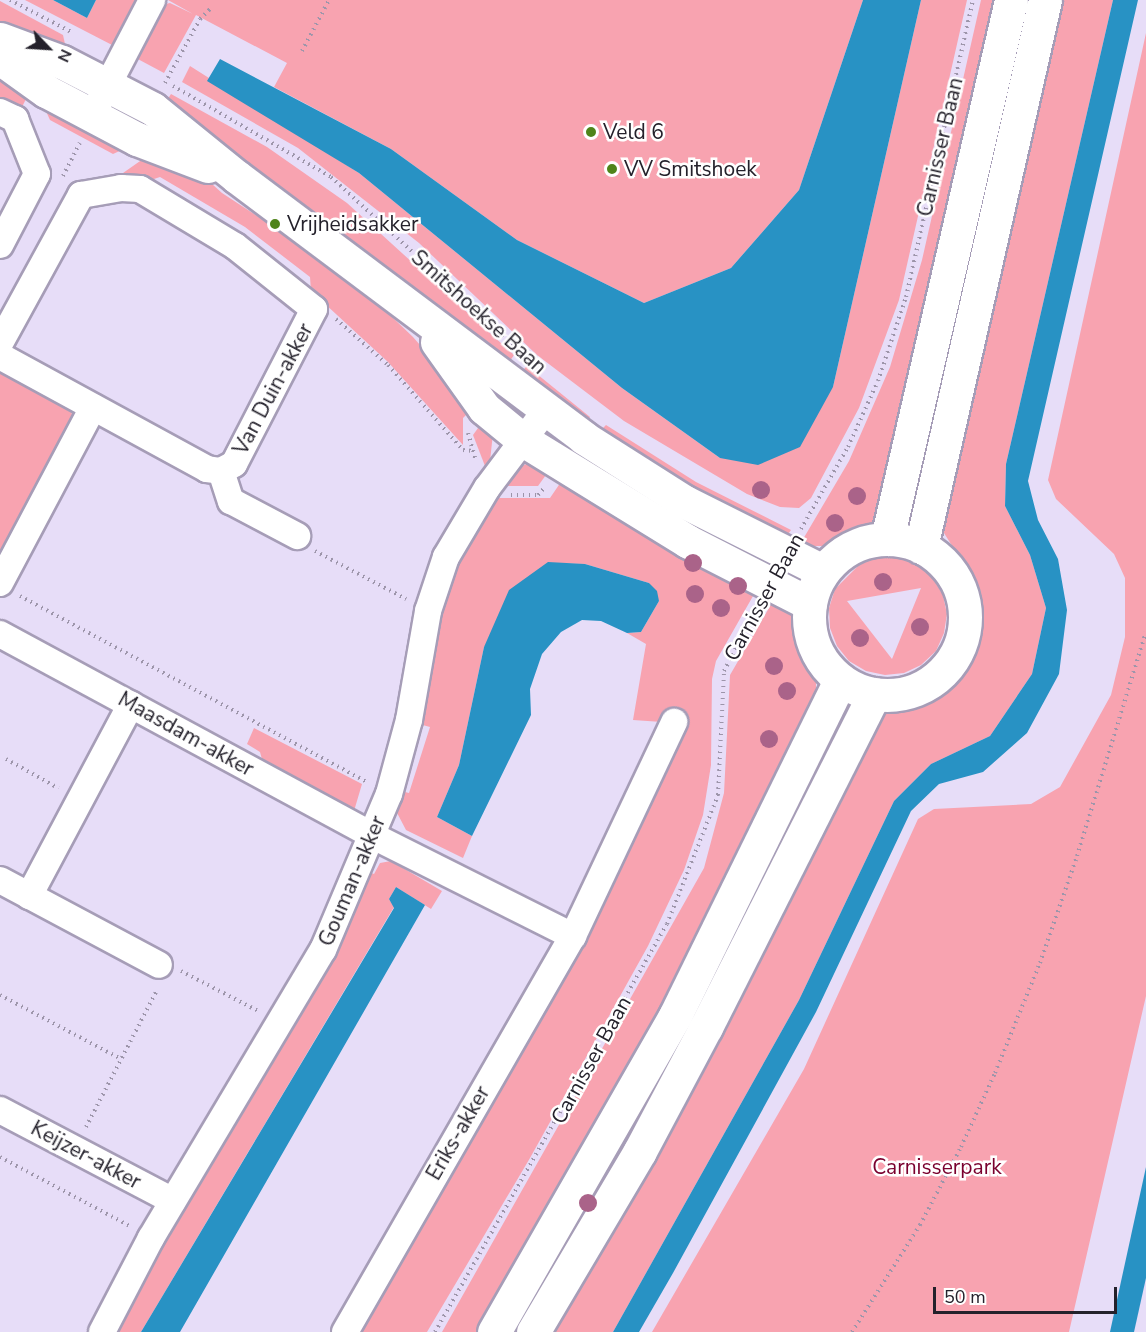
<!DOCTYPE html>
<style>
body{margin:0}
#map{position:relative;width:1146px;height:1332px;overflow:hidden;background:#e7ddf8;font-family:"Nunito Sans",sans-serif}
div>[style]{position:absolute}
.green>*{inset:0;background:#f8a3b0}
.water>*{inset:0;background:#2892c4}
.path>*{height:4px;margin-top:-2px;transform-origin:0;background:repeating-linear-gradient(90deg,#9d95aa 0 1.5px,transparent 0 6px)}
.roads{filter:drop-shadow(2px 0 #a69db7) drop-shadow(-2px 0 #a69db7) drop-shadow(0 2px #a69db7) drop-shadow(0 -2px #a69db7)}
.street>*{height:26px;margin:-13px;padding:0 13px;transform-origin:13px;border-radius:13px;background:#fff}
.secondary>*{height:33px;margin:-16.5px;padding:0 16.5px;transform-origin:16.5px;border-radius:16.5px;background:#fff}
.secondary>.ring{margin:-16.5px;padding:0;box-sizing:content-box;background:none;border:33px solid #fff;border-radius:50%}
.trees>*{width:18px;height:18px;margin:-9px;border-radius:50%;background:#aa6389}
.dots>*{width:16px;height:16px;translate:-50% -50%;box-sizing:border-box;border:3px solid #fff;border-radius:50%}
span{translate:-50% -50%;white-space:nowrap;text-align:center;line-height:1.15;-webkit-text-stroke:5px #fff;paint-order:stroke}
.poi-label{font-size:21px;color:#24212b}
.left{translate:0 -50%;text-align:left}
.street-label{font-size:21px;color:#24212b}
.park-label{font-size:21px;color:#79002e}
.north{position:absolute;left:18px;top:18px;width:60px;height:60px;-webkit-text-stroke:4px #fff;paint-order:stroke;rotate:115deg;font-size:16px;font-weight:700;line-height:24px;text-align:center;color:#24212b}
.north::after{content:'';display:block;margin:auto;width:21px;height:27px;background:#24212b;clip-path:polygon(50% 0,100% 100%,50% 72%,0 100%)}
.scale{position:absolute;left:933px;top:1287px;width:184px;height:27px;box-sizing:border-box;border:3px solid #24212b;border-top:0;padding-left:8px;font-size:18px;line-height:21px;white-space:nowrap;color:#24212b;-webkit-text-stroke:4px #fff;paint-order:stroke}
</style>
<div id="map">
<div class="green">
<i style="clip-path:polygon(25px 0,53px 0,87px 18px,96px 0,138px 0,114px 46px)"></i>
<i style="clip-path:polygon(168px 0,863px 0,799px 190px,731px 268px,644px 303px,517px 240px,391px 149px,274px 87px,287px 63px,196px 15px,164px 73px,134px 57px,161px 5px,170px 3px,193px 14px)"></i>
<i style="clip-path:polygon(921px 0,967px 0,899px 300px,859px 408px,811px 498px,799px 508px,780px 507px,747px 494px,624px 421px,537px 355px,419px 243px,298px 148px,182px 82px,190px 66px,359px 173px,622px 388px,720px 458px,833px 387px)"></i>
<i style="clip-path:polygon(981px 0,1002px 0,878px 519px,824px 546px,799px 546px,849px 461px,890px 367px,922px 260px)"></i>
<i style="clip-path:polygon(1054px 0,1113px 0,1006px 464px,1005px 506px,1030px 555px,1046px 608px,1032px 674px,990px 736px,931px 764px,894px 801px,799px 1000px,613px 1332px,539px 1332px,878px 716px,912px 708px,943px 693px,973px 661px,982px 630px,981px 592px,944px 533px,941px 503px)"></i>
<i style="clip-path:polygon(0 1px,63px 35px,65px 44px,60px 53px,0 35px)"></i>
<i style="clip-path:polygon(1146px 33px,1146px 996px,1069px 1332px,652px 1332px,804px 1069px,918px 819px,934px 809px,1031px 804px,1060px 787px,1111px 695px,1125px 637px,1125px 578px,1114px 554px,1056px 499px,1048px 480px)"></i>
<i style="clip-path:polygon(0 63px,30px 91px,19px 113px,0 102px)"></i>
<i style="clip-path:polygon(171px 94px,267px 147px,347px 203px,514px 355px,505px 368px,447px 328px,300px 202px,191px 133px,164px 105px)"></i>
<i style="clip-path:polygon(45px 109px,124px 149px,113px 154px,50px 120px)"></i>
<i style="clip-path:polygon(143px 159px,202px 175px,222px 193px,277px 229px,282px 227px,346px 273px,413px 337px,474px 407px,463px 418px,463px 445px,388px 362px,311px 291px,310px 277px,245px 227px,160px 177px,148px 181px,124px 178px,123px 173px)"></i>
<i style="clip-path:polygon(527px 366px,590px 417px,584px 426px,515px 378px)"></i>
<i style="clip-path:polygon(0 370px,70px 407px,74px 421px,0 562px)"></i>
<i style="clip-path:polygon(486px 417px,494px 424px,490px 461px,485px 466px,473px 435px)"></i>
<i style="clip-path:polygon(606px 425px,696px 482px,791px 530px,784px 540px,595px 436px)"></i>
<i style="clip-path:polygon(533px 461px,551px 468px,538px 486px,497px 486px,511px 471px)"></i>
<i style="clip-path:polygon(565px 476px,757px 589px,716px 661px,712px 679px,711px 765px,703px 815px,684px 870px,648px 946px,530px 1158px,427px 1332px,353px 1332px,582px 937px,662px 722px,633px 720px,646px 644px,627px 633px,641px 632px,659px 601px,649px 583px,585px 564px,548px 563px,484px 647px,459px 765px,437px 817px,472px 836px,463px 858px,406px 830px,395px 809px,401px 791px,409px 793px,430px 727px,419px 724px,437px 598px,488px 498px,550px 498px)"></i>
<i style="clip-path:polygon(evenodd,881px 557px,901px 558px,919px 565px,933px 578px,943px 595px,947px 614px,944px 633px,936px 651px,921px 665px,904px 673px,885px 675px,866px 671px,849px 661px,837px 646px,830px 628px,829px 608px,835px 589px,862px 562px,881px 557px,921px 588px,892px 659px,847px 601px,921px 588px)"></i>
<i style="clip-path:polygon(776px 596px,787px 602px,798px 623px,799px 640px,816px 670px,816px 701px,701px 943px,482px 1332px,442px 1332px,704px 868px,724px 793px,730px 675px)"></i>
<i style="clip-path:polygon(254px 728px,362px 784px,354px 811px,263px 763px,260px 752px,247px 744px)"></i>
<i style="clip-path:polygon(391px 861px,442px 891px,431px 909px,396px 887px,389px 899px,394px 907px,141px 1332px,115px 1332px,366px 871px,374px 874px,380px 863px)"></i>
</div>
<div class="water">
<i style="clip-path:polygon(53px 0,96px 0,87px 18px)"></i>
<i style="clip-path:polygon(863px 0,921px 0,833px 387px,800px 447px,758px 465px,720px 458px,622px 388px,359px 173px,207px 81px,220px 59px,391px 149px,517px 240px,644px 303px,731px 268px,799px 190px)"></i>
<i style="clip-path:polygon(1113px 0,1138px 0,1028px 481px,1038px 520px,1058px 559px,1067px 610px,1059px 674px,1027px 733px,983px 772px,939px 784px,911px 811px,816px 1012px,673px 1273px,639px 1332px,613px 1332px,799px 1000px,894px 801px,931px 764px,990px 736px,1032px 674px,1046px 608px,1030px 555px,1005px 506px,1006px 464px)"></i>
<i style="clip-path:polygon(548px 562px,585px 564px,649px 583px,657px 591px,659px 601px,641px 632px,627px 633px,601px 621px,582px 620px,561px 632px,542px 654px,530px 689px,531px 715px,472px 836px,437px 817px,459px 765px,484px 647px,509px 590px)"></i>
<i style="clip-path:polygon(396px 887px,425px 905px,180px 1332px,141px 1332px,394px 908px,389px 899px)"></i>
<i style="clip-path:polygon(1146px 1167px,1146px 1278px,1134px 1332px,1110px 1332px)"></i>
</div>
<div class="path">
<i style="left:10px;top:0;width:71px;rotate:27.6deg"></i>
<i style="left:302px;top:51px;width:58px;rotate:-62.1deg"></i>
<i style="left:165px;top:83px;width:73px;rotate:-61.3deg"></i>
<i style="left:200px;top:19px;width:17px;rotate:-45deg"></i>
<i style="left:173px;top:86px;width:182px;rotate:29.9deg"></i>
<i style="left:331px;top:177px;width:254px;rotate:42.6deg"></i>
<i style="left:63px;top:176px;width:37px;rotate:-63deg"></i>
<i style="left:336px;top:319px;width:69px;rotate:41.5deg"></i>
<i style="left:388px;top:365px;width:113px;rotate:48.6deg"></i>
<i style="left:463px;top:450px;width:10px;rotate:6deg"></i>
<i style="left:468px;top:433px;width:29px;rotate:74deg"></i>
<i style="left:511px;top:495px;width:27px"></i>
<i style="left:538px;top:495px;width:11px;rotate:-49deg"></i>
<i style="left:801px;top:529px;width:95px;rotate:-60.2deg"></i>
<i style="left:848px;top:447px;width:72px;rotate:-65.6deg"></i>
<i style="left:878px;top:381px;width:89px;rotate:-71.6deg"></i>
<i style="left:906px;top:297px;width:304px;rotate:-77.3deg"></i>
<i style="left:315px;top:551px;width:103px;rotate:27.8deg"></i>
<i style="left:20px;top:596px;width:394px;rotate:28.2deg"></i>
<i style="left:6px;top:759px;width:60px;rotate:29.1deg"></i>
<i style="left:181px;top:971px;width:89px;rotate:27.4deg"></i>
<i style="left:0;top:995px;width:137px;rotate:27.9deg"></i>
<i style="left:86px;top:1127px;width:154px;rotate:-62.6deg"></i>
<i style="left:0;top:1157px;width:147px;rotate:28deg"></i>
<i style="left:435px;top:1332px;width:469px;rotate:-60.4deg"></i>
<i style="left:667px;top:924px;width:139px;rotate:-68.4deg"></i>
<i style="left:718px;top:795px;width:124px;rotate:-87.2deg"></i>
<i style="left:724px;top:671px;width:70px;rotate:-62.7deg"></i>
<i style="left:852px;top:1332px;width:127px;rotate:-57.6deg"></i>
<i style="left:920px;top:1225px;width:88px;rotate:-62.3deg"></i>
<i style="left:961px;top:1147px;width:81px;rotate:-65.3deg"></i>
<i style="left:995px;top:1073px;width:119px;rotate:-67.8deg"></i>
<i style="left:1040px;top:963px;width:113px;rotate:-70.9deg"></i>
<i style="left:1077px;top:856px;width:234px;rotate:-72.9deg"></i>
</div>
<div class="roads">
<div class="street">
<i style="left:99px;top:102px;width:115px;rotate:-62.5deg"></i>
<i style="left:0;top:112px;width:17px;rotate:25deg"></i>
<i style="left:15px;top:119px;width:59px;rotate:68.2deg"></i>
<i style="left:37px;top:174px;width:80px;rotate:117.5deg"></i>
<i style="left:0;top:343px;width:169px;rotate:-61.3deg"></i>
<i style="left:81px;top:195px;width:41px;rotate:-9.9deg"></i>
<i style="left:121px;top:188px;width:19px;rotate:3deg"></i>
<i style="left:140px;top:189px;width:111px;rotate:31deg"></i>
<i style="left:235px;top:246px;width:101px;rotate:38.6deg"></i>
<i style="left:314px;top:309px;width:174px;rotate:117.3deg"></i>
<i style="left:234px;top:464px;width:15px;rotate:152deg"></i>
<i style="left:221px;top:471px;width:14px;rotate:-172deg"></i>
<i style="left:207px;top:469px;width:236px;rotate:-151.4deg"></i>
<i style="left:221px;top:471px;width:32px;rotate:72deg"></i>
<i style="left:231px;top:501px;width:75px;rotate:27.9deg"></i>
<i style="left:0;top:583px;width:199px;rotate:-62.1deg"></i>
<i style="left:0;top:634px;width:422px;rotate:28.4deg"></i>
<i style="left:371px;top:835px;width:226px;rotate:26.6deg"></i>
<i style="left:573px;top:936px;width:237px;rotate:-64.7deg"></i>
<i style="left:0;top:880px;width:180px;rotate:28.1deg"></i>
<i style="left:29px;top:896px;width:217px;rotate:-62deg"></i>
<i style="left:0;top:1110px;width:195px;rotate:27.7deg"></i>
<i style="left:102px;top:1332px;width:106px;rotate:-62.5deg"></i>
<i style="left:151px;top:1238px;width:335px;rotate:-59.2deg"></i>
<i style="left:323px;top:950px;width:169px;rotate:-67.1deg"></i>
<i style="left:389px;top:794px;width:77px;rotate:-74.9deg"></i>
<i style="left:409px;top:720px;width:111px;rotate:-80.1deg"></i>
<i style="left:428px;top:611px;width:57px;rotate:-71.6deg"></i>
<i style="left:446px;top:557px;width:80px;rotate:-59.3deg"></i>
<i style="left:487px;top:488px;width:96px;rotate:-53deg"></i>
<i style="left:345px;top:1332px;width:457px;rotate:-60.1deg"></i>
</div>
<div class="secondary">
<i style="left:0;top:39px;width:66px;rotate:20.4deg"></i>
<i style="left:62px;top:62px;width:102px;rotate:27.3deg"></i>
<i style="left:153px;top:109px;width:108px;rotate:39deg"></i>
<i style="left:237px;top:177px;width:434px;rotate:36.9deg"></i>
<i style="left:584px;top:438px;width:120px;rotate:32.4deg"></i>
<i style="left:685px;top:502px;width:154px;rotate:26.6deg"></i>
<i style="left:0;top:58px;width:57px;rotate:35.7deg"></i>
<i style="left:46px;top:91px;width:103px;rotate:27.8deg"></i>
<i style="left:137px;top:139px;width:76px;rotate:20.8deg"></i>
<i style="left:437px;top:342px;width:81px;rotate:54.5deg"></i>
<i style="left:484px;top:408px;width:50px;rotate:39.4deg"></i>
<i style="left:523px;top:440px;width:193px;rotate:31.6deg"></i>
<i style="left:687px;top:541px;width:138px;rotate:27.1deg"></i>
<i style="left:887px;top:539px;width:553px;rotate:-77.04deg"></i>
<i class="ring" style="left:809px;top:539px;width:123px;height:123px"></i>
<i style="left:921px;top:547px;width:561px;rotate:-77.23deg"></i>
<i style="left:494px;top:1332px;width:364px;rotate:-60.2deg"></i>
<i style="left:675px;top:1016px;width:374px;rotate:-63.8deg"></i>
<i style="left:533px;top:1332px;width:210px;rotate:-59.4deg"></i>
<i style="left:640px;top:1151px;width:140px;rotate:-62deg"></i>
<i style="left:706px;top:1027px;width:373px;rotate:-63.2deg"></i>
</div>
</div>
<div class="trees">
<i style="left:761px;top:490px"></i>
<i style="left:857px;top:496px"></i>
<i style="left:835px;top:523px"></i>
<i style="left:693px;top:563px"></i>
<i style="left:883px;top:582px"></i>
<i style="left:738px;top:586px"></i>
<i style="left:695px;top:594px"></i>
<i style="left:721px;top:608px"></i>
<i style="left:920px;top:627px"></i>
<i style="left:860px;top:638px"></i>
<i style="left:774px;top:666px"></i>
<i style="left:787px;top:691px"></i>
<i style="left:769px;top:739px"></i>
<i style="left:588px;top:1203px"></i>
</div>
<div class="dots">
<i style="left:591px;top:132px;background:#4f841a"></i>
<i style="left:612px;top:169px;background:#4f841a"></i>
<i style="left:275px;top:224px;background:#4f841a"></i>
</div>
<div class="poi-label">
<span class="left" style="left:603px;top:132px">Veld 6</span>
<span class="left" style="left:624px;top:169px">VV Smitshoek</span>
<span class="left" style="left:287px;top:224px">Vrijheidsakker</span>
</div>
<div class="street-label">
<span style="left:940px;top:147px;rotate:-77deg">Carnisser Baan</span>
<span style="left:479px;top:312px;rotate:42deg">Smitshoekse Baan</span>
<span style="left:273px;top:389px;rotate:-62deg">Van Duin-akker</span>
<span style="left:764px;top:597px;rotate:-61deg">Carnisser Baan</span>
<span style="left:186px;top:734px;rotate:29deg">Maasdam-akker</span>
<span style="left:352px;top:881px;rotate:-67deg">Gouman-akker</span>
<span style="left:591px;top:1060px;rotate:-61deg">Carnisser Baan</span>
<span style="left:458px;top:1133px;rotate:-60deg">Eriks-akker</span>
<span style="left:86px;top:1155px;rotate:28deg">Keijzer-akker</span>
</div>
<div class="park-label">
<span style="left:937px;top:1167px">Carnisserpark</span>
</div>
<div class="north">N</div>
<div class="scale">50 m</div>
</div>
